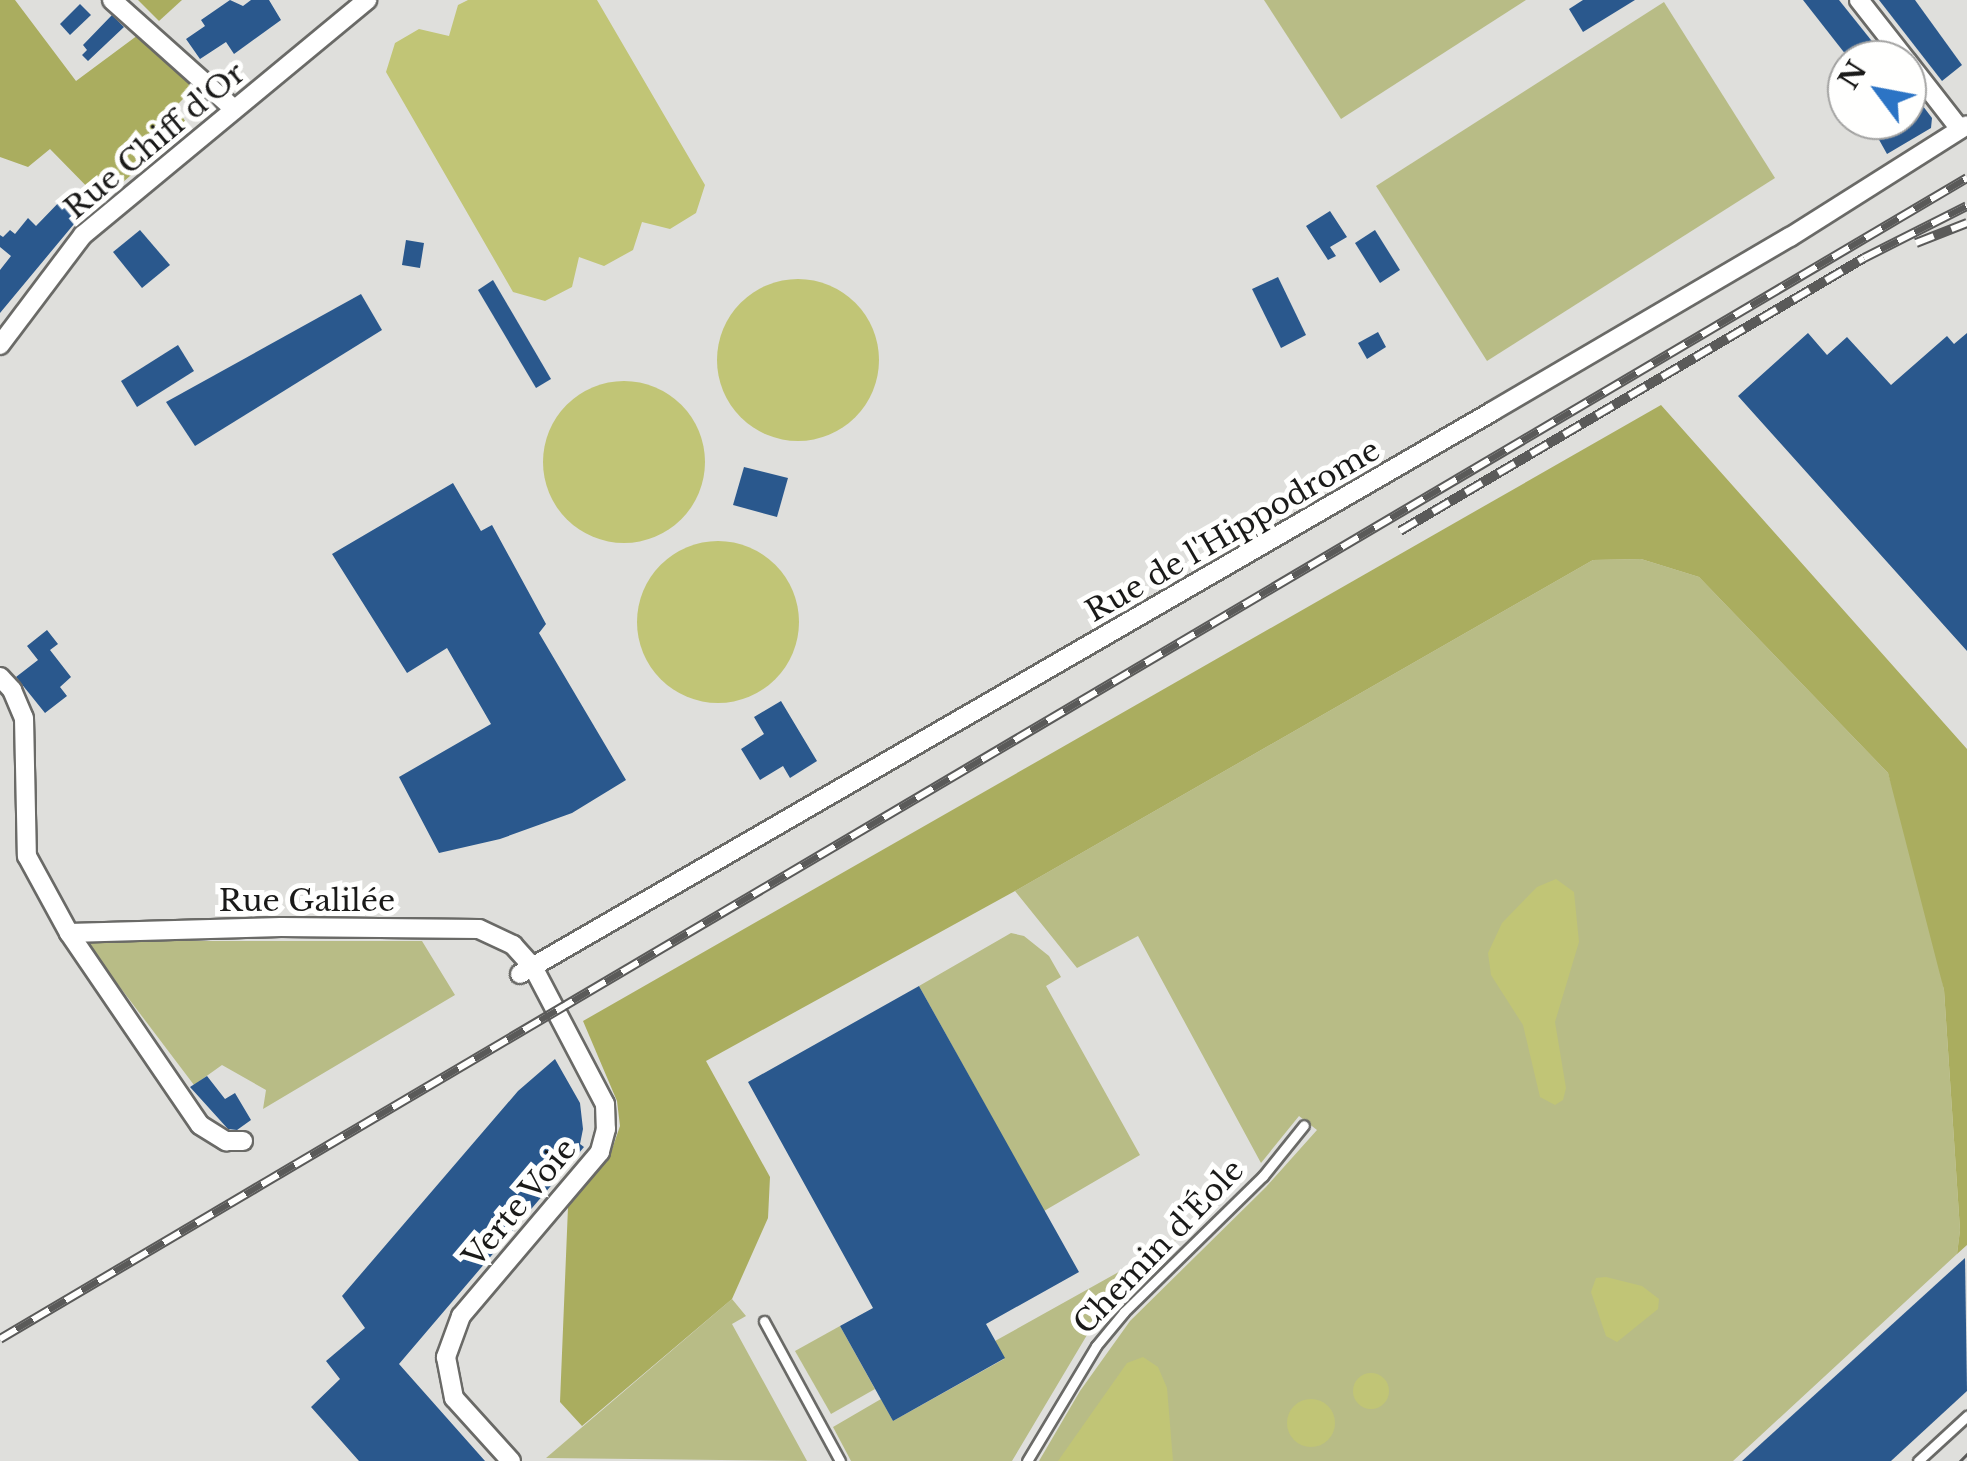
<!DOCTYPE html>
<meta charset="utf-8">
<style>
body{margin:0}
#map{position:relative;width:1967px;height:1461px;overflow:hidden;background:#dfdfdc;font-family:"Libre Baskerville",serif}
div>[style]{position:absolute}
.green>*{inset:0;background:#b8bc86}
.forest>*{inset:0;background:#aaad5f}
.water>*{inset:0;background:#c1c576}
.round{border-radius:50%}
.building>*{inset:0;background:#2a588d}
.roads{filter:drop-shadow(2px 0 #6a6a67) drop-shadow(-2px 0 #6a6a67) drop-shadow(0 2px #6a6a67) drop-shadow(0 -2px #6a6a67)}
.service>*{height:9px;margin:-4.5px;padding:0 4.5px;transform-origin:4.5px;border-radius:4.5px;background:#fff}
.minor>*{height:18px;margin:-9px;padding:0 9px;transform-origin:9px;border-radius:9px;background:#fff}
.tram>*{height:2.5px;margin:-1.25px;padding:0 1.25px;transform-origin:1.25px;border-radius:1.25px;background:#5a5a59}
.rail>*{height:10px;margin-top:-5px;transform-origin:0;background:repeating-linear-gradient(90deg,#fffffe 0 19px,#5a5a59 0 38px);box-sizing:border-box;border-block:2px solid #5a5a59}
span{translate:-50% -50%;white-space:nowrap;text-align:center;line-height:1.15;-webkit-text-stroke:10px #fffffe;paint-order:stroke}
.street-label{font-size:30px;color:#1a1a19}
.north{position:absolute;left:1827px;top:40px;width:100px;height:100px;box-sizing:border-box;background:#fffffe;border:2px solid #a3a3a2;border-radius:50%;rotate:302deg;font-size:28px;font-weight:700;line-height:40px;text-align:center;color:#1a1a19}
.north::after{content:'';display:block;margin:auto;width:35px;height:45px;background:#2c74c5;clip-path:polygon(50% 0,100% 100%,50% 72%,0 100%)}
</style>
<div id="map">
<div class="green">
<i style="clip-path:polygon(1264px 0,1526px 0,1341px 119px)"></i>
<i style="clip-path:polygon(1664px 2px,1775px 178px,1487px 361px,1376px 186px)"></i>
<i style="clip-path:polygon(1641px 559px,1699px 577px,1888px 773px,1923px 885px,1944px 990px,1960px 1230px,1957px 1254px,1733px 1461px,1039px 1461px,1080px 1391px,1130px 1321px,1266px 1187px,1317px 1130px,1299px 1116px,1261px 1163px,1138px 936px,1077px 968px,1015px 891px,1593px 560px)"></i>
<i style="clip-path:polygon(1011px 933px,1024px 936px,1049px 956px,1061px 977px,1046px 986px,1140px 1155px,1044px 1211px,919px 986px)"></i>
<i style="clip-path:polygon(85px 941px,422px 941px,455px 995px,263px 1109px,266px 1090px,222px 1065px,194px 1085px)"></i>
<i style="clip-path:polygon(1176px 1240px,1114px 1300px,1087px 1335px,1012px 1461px,851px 1461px,833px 1427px,881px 1399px,893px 1421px,1004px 1359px,995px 1341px)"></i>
<i style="clip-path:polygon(732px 1299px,746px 1316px,732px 1324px,807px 1461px,546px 1458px)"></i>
<i style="clip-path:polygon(840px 1326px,875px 1389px,831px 1414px,795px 1351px)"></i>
</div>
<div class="forest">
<i style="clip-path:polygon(0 0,15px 0,76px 81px,138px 35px,194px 88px,176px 106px,188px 126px,101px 201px,50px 149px,28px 167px,0 157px)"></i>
<i style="clip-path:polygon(138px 0,182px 0,159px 21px)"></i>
<i style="clip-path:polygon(1661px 405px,1967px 749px,1967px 1245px,1957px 1254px,1960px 1230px,1944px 990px,1888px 773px,1699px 577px,1641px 559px,1593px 560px,1015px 891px,706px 1061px,770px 1177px,768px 1218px,732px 1299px,582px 1426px,560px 1402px,568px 1207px,609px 1158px,620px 1126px,617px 1101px,583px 1021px)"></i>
</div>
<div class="water">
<i style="clip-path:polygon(468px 0,597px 0,705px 185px,696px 213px,670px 229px,642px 222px,633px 250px,604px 266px,579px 257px,572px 287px,545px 301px,513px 292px,386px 72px,395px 43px,419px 29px,449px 36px,458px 5px)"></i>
<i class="round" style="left:717px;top:279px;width:162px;height:162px"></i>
<i class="round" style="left:543px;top:381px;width:162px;height:162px"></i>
<i class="round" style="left:637px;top:541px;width:162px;height:162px"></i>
<i style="clip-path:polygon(1556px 879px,1574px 892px,1579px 942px,1555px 1022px,1566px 1088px,1563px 1100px,1555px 1105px,1540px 1097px,1523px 1025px,1491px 975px,1488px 953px,1502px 923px,1537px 887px)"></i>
<i style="clip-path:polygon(1606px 1277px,1642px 1286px,1659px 1299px,1658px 1309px,1617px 1342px,1606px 1336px,1591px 1292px,1596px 1278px)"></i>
<i style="clip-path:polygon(1143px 1357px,1158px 1367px,1167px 1388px,1173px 1461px,1058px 1461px,1127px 1363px)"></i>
<i class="round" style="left:1353px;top:1373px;width:36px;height:36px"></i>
<i class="round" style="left:1287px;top:1399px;width:48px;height:48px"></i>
</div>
<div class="building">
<i style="clip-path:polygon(230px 0,243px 6px,251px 0,269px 0,281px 20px,234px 54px,226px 42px,200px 59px,186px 39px,205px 26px,201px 20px)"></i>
<i style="clip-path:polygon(1583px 0,1635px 0,1583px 32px,1569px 9px)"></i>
<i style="clip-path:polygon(1803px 0,1839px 0,1887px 60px,1850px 60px)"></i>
<i style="clip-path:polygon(1879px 0,1915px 0,1962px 65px,1942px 81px)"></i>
<i style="clip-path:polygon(80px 4px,91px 15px,70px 35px,60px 24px)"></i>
<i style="clip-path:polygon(112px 15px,124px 27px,88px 61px,82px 55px,87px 50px,83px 45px)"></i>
<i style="clip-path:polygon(1907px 85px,1932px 118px,1931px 128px,1887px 154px,1868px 120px,1907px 120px)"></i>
<i style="clip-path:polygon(65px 196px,79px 218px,0 313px,0 270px,11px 256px,0 247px,0 235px,3px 237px,10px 230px,15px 234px,28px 218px,36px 226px)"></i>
<i style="clip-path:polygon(1330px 211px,1347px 237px,1330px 247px,1336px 256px,1328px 260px,1306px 226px)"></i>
<i style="clip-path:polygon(140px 230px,170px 265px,142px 288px,113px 252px)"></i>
<i style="clip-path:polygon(1375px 230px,1400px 270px,1380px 283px,1355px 243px)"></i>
<i style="clip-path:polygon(406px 240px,424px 243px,420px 268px,402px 265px)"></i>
<i style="clip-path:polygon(1278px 277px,1306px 335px,1281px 348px,1252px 289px)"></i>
<i style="clip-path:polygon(493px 280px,551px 379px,536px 388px,478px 290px)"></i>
<i style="clip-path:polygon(361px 294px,382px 330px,195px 446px,166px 402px)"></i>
<i style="clip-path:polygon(1378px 332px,1386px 347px,1367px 359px,1358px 343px)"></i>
<i style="clip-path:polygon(1808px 333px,1827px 355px,1847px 337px,1891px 385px,1947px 336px,1954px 344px,1967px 333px,1967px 651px,1738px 396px)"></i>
<i style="clip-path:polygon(178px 345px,194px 371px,137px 407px,121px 381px)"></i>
<i style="clip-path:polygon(744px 467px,788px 478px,777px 517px,733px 505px)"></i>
<i style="clip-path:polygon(453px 483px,481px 531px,492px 525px,546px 624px,539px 633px,626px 780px,572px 813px,500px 839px,439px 853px,399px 777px,491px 724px,447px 648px,407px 673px,332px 554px)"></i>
<i style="clip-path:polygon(47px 630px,58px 644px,50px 650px,71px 677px,60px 687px,67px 696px,45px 713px,16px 677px,38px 660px,27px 646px)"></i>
<i style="clip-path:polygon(781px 701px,817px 761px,790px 778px,783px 766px,760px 780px,741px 749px,764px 734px,754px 717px)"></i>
<i style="clip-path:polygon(919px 986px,1079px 1272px,986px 1324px,1005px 1358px,893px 1421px,840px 1326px,873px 1308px,748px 1082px)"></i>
<i style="clip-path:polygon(555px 1059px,580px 1103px,583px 1129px,580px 1144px,584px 1147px,399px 1364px,485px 1461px,359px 1461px,311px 1407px,340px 1379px,326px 1361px,365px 1328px,342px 1296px,518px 1091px)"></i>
<i style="clip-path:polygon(207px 1076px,225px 1099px,235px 1093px,251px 1120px,237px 1130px,228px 1129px,190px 1087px)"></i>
<i style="clip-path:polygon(1965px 1258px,1967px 1391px,1891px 1461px,1742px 1461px)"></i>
</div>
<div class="roads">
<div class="service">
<i style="left:764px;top:1321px;width:159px;rotate:61.5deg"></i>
<i style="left:1027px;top:1461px;width:134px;rotate:-59deg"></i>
<i style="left:1096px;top:1346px;width:44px;rotate:-50.5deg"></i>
<i style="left:1124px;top:1312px;width:194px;rotate:-44.4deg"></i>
<i style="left:1263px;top:1176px;width:65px;rotate:-51.2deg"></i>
<i style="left:1918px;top:1461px;width:67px;rotate:-42.6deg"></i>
</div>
<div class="minor">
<i style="left:112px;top:0;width:164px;rotate:41.8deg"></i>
<i style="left:1859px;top:0;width:76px;rotate:51.9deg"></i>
<i style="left:1907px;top:61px;width:86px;rotate:52.1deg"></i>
<i style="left:0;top:345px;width:138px;rotate:-53deg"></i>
<i style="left:83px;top:235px;width:369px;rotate:-39.6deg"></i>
<i style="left:0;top:677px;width:18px;rotate:47deg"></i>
<i style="left:12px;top:690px;width:30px;rotate:67deg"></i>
<i style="left:24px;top:718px;width:138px;rotate:88.8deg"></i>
<i style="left:27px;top:856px;width:88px;rotate:61.4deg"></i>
<i style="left:69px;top:933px;width:232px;rotate:55.7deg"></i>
<i style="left:200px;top:1125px;width:31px;rotate:32deg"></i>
<i style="left:226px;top:1141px;width:17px"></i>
<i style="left:69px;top:933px;width:212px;rotate:-1.6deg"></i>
<i style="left:281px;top:927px;width:198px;rotate:0.6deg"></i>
<i style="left:479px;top:929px;width:38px;rotate:25deg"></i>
<i style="left:513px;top:945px;width:30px;rotate:48deg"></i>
<i style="left:533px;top:967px;width:155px;rotate:62.3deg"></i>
<i style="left:605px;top:1104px;width:25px;rotate:88deg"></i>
<i style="left:606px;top:1129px;width:24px;rotate:105deg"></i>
<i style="left:600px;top:1152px;width:215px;rotate:130.3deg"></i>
<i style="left:461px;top:1316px;width:44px;rotate:110.1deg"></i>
<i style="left:446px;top:1357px;width:42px;rotate:79deg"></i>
<i style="left:454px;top:1398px;width:85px;rotate:47.9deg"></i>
<i style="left:520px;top:974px;width:1124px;rotate:-30.05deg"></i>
<i style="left:1493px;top:411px;width:344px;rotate:-30.4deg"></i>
<i style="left:1790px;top:237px;width:209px;rotate:-32.3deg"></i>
</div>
</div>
<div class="tram">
<i style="left:1960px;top:1461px;width:10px;rotate:-45deg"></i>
</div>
<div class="rail">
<i style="left:1916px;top:243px;width:55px;rotate:-21.4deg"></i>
<i style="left:1400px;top:531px;width:538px;rotate:-30.47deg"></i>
<i style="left:1864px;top:258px;width:115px;rotate:-26.8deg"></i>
<i style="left:0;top:1339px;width:2284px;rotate:-30.55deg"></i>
</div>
<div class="street-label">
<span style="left:155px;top:141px;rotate:-40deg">Rue Chiff d'Or</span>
<span style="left:1233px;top:531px;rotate:-30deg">Rue de l'Hippodrome</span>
<span style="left:307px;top:901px">Rue Galilée</span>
<span style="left:520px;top:1203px;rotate:-50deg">Verte Voie</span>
<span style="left:1159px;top:1247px;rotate:-46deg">Chemin d'Éole</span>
</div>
<div class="north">N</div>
</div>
